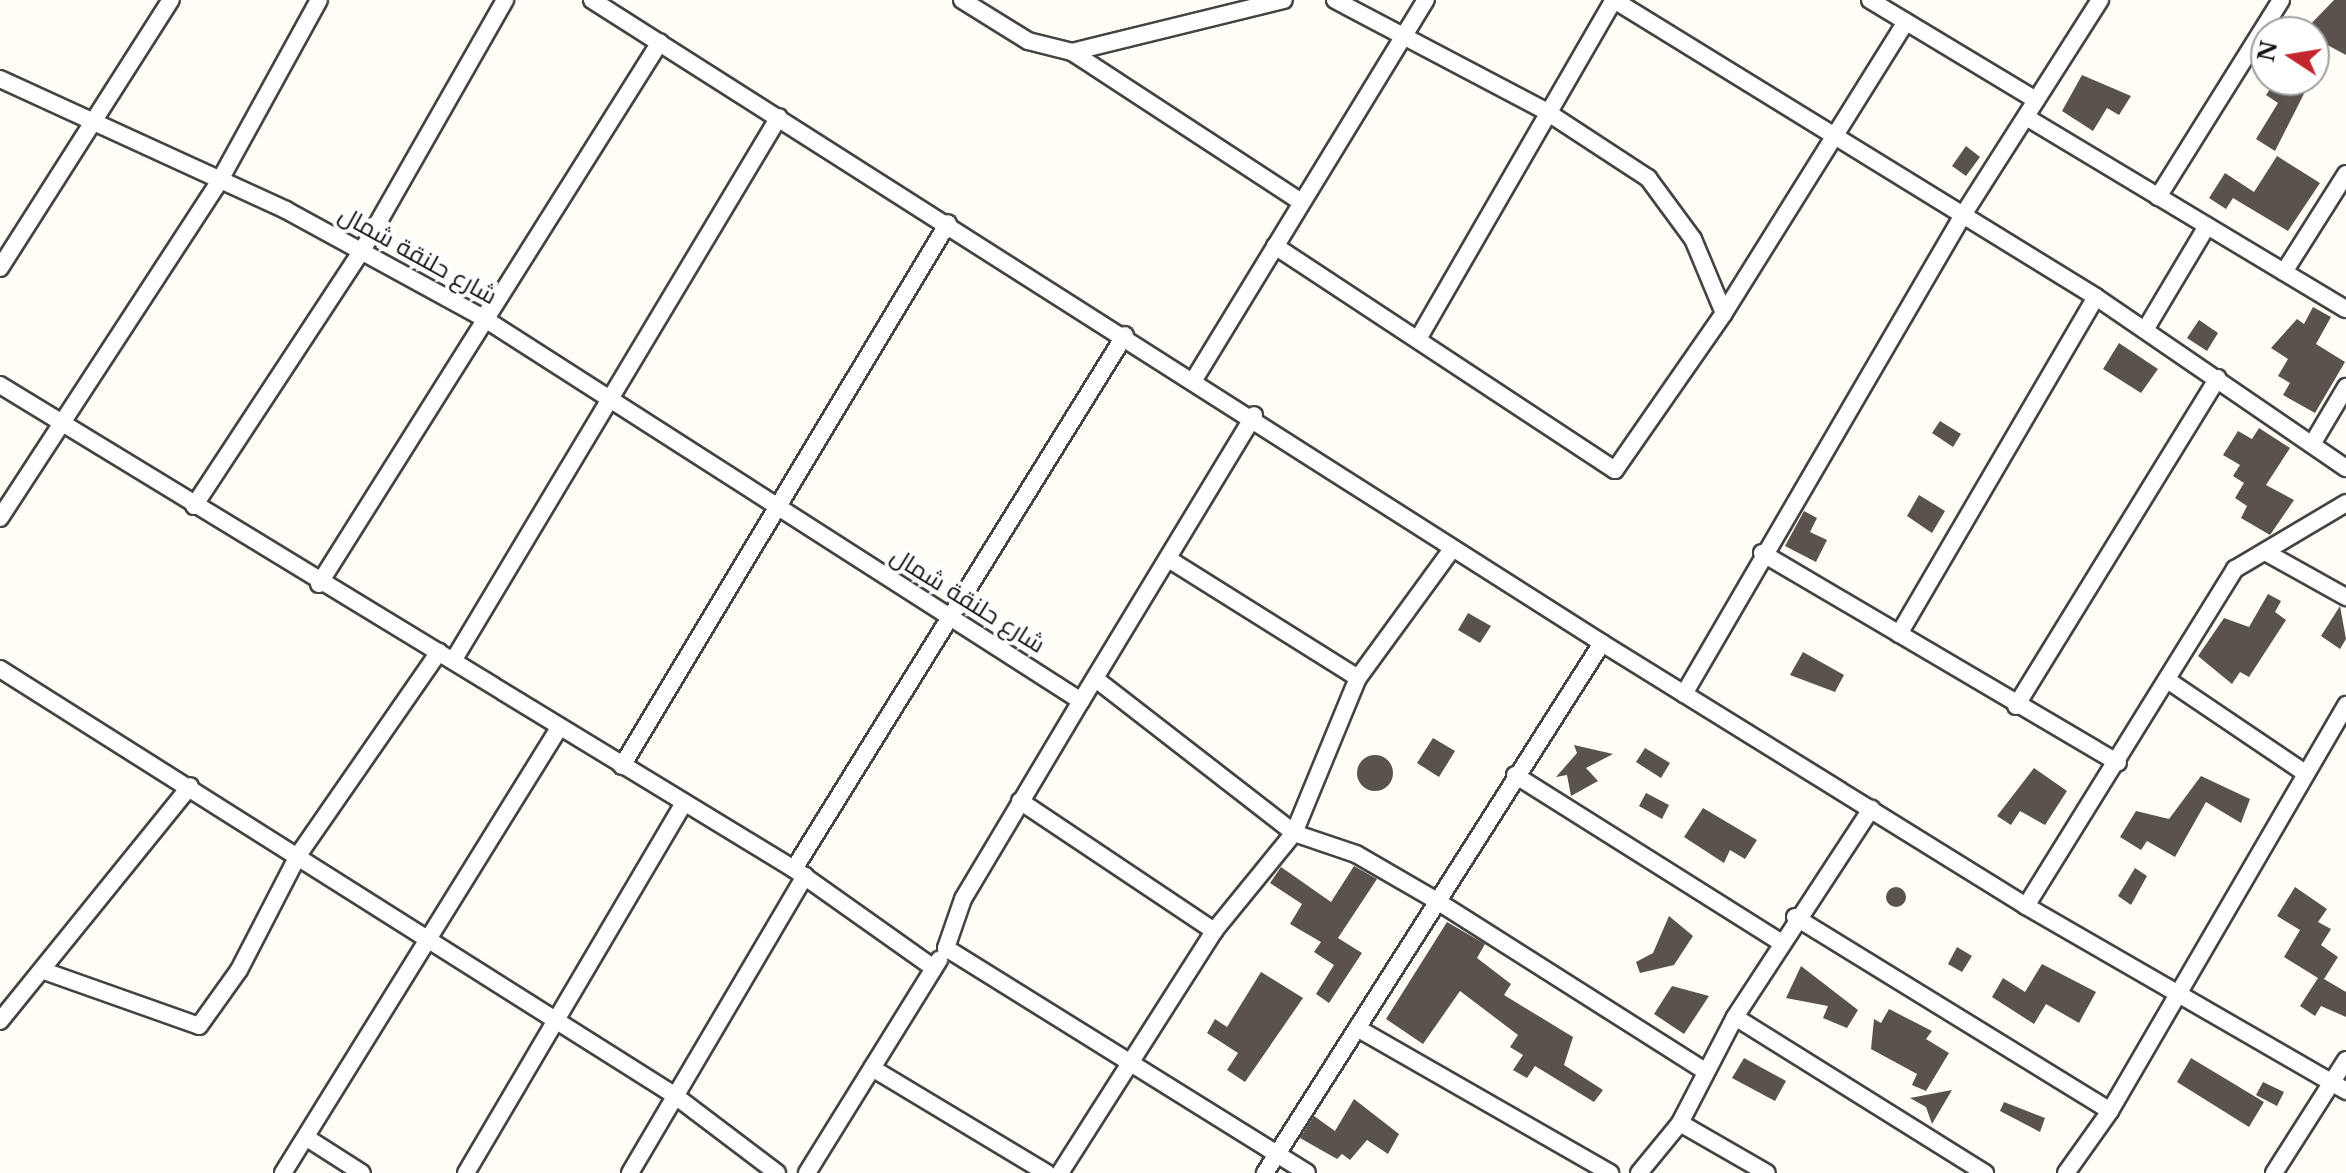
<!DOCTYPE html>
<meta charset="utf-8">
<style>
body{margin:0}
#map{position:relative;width:2346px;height:1173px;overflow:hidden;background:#fffdf5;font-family:"Libre Baskerville",Cairo,serif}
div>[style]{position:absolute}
.building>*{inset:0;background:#5a524d}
.round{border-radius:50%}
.roads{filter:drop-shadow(2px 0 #444) drop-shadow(-2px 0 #444) drop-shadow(0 2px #444) drop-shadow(0 -2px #444)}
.street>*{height:16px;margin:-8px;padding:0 8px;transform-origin:8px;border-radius:8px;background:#fff}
span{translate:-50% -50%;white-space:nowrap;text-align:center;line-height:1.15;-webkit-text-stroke:8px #fff;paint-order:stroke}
.street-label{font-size:24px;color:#111}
.north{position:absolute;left:2250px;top:16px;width:80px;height:80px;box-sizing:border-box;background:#fff;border:2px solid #a0a0a0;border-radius:50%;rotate:282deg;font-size:22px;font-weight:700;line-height:32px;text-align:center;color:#111}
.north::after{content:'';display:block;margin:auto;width:28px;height:36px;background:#c4262e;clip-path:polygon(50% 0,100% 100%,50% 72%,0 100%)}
</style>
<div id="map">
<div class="building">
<i style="clip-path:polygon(2334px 0,2346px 0,2346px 55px,2303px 32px)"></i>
<i style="clip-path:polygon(2082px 75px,2131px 96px,2119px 115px,2107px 108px,2093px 131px,2062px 111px)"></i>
<i style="clip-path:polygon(2276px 80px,2311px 80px,2275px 151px,2256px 139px,2278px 103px,2266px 95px)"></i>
<i style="clip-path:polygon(1966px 146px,1980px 157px,1966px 176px,1952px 166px)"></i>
<i style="clip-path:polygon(2277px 156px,2320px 183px,2288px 231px,2233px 198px,2226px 209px,2209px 198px,2225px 173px,2254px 192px)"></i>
<i style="clip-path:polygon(2313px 307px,2331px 317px,2316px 344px,2345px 362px,2315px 413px,2283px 395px,2290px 383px,2278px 376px,2288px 359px,2271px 348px,2297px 319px,2304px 324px)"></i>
<i style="clip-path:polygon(2199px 320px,2218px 333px,2207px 351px,2187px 338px)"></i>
<i style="clip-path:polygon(2119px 343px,2158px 369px,2141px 393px,2103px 369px)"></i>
<i style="clip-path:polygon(1940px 421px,1961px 434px,1953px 447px,1932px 433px)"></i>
<i style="clip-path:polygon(2259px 428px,2290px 448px,2266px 485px,2294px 500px,2270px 535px,2241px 518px,2247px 506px,2235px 498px,2244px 483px,2233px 476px,2240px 465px,2223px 455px,2238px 431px,2252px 439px)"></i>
<i style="clip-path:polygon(1919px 495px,1945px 511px,1932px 533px,1907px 516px)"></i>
<i style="clip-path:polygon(1804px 511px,1817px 518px,1810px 532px,1827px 540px,1816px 562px,1785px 546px)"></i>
<i style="clip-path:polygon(2268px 594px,2281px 601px,2275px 612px,2286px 620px,2249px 677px,2240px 672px,2232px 684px,2198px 656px,2224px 618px,2249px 627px)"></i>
<i style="clip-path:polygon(2340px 606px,2346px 639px,2340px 649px,2321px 636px)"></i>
<i style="clip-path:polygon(1468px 613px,1491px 626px,1480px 643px,1458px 630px)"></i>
<i style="clip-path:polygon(1803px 652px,1844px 675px,1835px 692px,1790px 675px)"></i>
<i style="clip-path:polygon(1433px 738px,1455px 751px,1439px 777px,1417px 763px)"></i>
<i style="clip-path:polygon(1574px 745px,1613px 754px,1586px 768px,1598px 781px,1571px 796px,1567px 775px,1556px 777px,1577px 753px)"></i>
<i style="clip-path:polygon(1645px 748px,1670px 763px,1661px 778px,1636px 762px)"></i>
<i class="round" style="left:1357px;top:755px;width:36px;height:36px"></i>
<i style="clip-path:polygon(2034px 768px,2067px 791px,2045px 825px,2020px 811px,2011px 825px,1997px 816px)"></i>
<i style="clip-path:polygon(2201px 776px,2250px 799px,2241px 823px,2206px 802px,2175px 857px,2147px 841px,2141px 850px,2120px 837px,2136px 811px,2169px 819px)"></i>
<i style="clip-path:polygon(1646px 793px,1669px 805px,1662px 819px,1639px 806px)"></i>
<i style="clip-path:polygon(1703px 808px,1757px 840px,1745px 859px,1730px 850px,1724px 863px,1684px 837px)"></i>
<i style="clip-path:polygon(1354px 866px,1377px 879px,1338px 938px,1362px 953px,1329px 1003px,1316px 994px,1334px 965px,1314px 952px,1321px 942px,1290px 924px,1302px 904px,1270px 883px,1281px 867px,1331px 902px)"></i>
<i style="clip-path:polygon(2135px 868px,2147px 876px,2131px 905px,2118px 896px)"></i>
<i class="round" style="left:1886px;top:887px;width:20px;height:20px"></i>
<i style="clip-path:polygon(2295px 887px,2327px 909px,2318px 922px,2331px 929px,2321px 945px,2338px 957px,2324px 979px,2346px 992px,2346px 1017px,2321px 1006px,2315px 1016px,2300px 1006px,2318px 978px,2284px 957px,2300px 930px,2277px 916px)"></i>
<i style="clip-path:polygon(1669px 916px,1693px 936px,1674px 965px,1640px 973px,1636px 962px,1653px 953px)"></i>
<i style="clip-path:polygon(1447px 922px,1485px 944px,1477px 958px,1511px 984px,1504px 995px,1573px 1037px,1564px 1065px,1603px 1090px,1594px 1102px,1535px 1066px,1527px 1078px,1513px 1070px,1523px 1055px,1510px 1047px,1518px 1035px,1460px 991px,1423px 1044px,1386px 1019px)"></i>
<i style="clip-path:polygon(1957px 947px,1972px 956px,1962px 972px,1948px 964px)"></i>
<i style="clip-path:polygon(2042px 964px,2096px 992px,2079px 1023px,2046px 1004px,2034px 1024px,1992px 997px,2003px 978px,2025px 992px)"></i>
<i style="clip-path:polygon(1801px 966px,1858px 1010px,1847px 1028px,1823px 1018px,1828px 1006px,1786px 998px)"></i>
<i style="clip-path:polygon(1261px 972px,1303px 998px,1245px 1082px,1227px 1070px,1238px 1053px,1207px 1033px,1215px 1019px,1227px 1027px)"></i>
<i style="clip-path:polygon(1672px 986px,1709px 996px,1684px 1034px,1654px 1014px)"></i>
<i style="clip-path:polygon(1889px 1009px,1932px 1031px,1926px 1039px,1949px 1053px,1926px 1091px,1912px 1085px,1917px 1074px,1871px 1049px,1874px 1019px,1881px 1023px)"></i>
<i style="clip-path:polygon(1744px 1058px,1786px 1081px,1775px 1101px,1732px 1078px)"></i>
<i style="clip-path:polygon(2191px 1058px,2264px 1102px,2249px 1127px,2177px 1082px)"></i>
<i style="clip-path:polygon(2263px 1082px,2284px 1092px,2277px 1106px,2256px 1095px)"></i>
<i style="clip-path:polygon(1952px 1090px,1932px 1124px,1926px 1107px,1910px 1098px)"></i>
<i style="clip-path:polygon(1354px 1099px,1399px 1134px,1388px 1154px,1367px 1140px,1350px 1160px,1342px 1154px,1337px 1159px,1300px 1138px,1314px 1116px,1335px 1131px)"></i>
<i style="clip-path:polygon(2004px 1102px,2045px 1118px,2040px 1132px,2000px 1111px)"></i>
</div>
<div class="roads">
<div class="street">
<i style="left:592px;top:0;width:1197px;rotate:32.48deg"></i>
<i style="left:1602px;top:643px;width:499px;rotate:31.8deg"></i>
<i style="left:2026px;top:906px;width:370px;rotate:30deg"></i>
<i style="left:962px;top:0;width:78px;rotate:31.8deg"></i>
<i style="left:1028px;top:41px;width:45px;rotate:14deg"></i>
<i style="left:1072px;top:52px;width:218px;rotate:-13.8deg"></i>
<i style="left:1335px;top:0;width:240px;rotate:27.8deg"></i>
<i style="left:1547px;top:112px;width:121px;rotate:33.2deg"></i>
<i style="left:1648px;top:178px;width:76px;rotate:53.6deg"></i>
<i style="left:1693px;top:239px;width:80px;rotate:67.3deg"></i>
<i style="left:1614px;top:0;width:566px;rotate:31.64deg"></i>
<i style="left:2096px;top:297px;width:303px;rotate:34.4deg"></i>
<i style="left:1870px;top:0;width:194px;rotate:31.1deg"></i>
<i style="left:1072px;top:52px;width:274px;rotate:33.2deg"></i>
<i style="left:0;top:79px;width:315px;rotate:24.6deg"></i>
<i style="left:286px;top:210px;width:227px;rotate:28.7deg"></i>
<i style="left:485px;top:319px;width:708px;rotate:32.66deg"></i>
<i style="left:1081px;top:701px;width:230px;rotate:120.8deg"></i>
<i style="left:963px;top:899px;width:52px;rotate:109.1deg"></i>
<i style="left:946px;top:948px;width:425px;rotate:31.9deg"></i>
<i style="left:2026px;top:117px;width:373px;rotate:31deg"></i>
<i style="left:2158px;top:197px;width:232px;rotate:-58deg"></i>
<i style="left:1275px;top:246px;width:407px;rotate:33.4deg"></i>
<i style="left:1615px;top:470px;width:191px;rotate:-55.2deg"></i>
<i style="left:1724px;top:313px;width:343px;rotate:-58deg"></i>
<i style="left:0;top:268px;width:318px;rotate:-57.5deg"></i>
<i style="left:2284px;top:272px;width:116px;rotate:-57.7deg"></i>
<i style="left:2145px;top:330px;width:121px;rotate:-59.2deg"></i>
<i style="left:1418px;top:339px;width:392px;rotate:-60deg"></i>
<i style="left:1195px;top:378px;width:443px;rotate:-58.6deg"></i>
<i style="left:0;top:385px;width:930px;rotate:31.37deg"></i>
<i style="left:794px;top:869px;width:171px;rotate:35.3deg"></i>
<i style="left:2314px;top:441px;width:63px;rotate:-59.3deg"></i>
<i style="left:194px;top:506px;width:308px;rotate:-56.7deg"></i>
<i style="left:363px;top:249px;width:287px;rotate:-60.3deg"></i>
<i style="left:0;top:518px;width:403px;rotate:-56.9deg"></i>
<i style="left:220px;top:180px;width:205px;rotate:-61.2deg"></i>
<i style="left:2265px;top:552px;width:93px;rotate:29.1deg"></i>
<i style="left:1762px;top:553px;width:413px;rotate:30.5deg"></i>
<i style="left:1170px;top:560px;width:222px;rotate:32.1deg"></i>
<i style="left:319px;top:584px;width:640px;rotate:-57.82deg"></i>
<i style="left:1899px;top:634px;width:390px;rotate:-59.7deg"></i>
<i style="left:453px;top:661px;width:634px;rotate:-59.07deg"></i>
<i style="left:0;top:669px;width:797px;rotate:32.29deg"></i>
<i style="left:674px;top:1095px;width:129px;rotate:37.1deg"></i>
<i style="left:1097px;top:680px;width:249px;rotate:37.8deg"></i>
<i style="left:1294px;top:833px;width:65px;rotate:18.7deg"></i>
<i style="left:1356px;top:854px;width:94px;rotate:30.1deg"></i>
<i style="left:1437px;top:901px;width:315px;rotate:32.4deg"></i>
<i style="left:2169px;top:681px;width:161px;rotate:34.1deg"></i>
<i style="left:1684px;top:694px;width:554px;rotate:-59.78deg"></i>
<i style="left:1963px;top:215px;width:255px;rotate:-57.5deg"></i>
<i style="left:1081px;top:701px;width:334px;rotate:-58.8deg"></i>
<i style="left:2016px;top:706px;width:385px;rotate:-58.4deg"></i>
<i style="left:622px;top:766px;width:633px;rotate:-59.02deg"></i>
<i style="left:1515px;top:775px;width:313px;rotate:32.2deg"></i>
<i style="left:1020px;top:801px;width:234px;rotate:33.8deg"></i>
<i style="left:794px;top:869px;width:628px;rotate:-58.21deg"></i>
<i style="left:2026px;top:906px;width:397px;rotate:-58.2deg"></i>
<i style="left:2235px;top:569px;width:129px;rotate:-30.7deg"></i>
<i style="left:1795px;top:917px;width:370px;rotate:31.6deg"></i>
<i style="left:44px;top:971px;width:164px;rotate:19.5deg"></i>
<i style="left:199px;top:1026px;width:69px;rotate:-54.5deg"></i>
<i style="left:239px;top:970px;width:131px;rotate:-62.7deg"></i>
<i style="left:299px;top:854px;width:246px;rotate:-55.3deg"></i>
<i style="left:1735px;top:1017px;width:295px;rotate:32deg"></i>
<i style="left:0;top:1021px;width:302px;rotate:-51deg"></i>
<i style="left:1357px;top:1028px;width:292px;rotate:29.8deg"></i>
<i style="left:872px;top:1068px;width:204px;rotate:31deg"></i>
<i style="left:1680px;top:1123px;width:100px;rotate:29.9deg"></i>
<i style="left:307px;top:1138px;width:65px;rotate:32.5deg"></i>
<i style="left:283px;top:1173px;width:524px;rotate:-58.19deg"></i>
<i style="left:466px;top:1173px;width:429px;rotate:-59.5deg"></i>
<i style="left:630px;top:1173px;width:345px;rotate:-59.5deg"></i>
<i style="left:807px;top:1173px;width:251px;rotate:-58.2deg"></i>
<i style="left:1060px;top:1173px;width:287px;rotate:-57.5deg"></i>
<i style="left:1214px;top:931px;width:127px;rotate:-50.8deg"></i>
<i style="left:1294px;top:833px;width:168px;rotate:-67.6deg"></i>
<i style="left:1358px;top:678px;width:160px;rotate:-53.9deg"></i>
<i style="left:1265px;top:1173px;width:628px;rotate:-57.55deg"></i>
<i style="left:1639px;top:1173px;width:65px;rotate:-50.6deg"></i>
<i style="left:1680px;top:1123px;width:119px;rotate:-62.6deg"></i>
<i style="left:1735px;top:1017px;width:249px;rotate:-56.8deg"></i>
<i style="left:2066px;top:1173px;width:76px;rotate:-54.6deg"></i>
<i style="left:2110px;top:1111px;width:470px;rotate:-59.8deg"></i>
<i style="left:2274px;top:1173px;width:134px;rotate:-57.5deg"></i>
</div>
</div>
<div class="street-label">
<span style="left:418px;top:255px;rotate:29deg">شارع حلنقة شمال</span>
<span style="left:968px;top:600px;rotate:32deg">شارع حلنقة شمال</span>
</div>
<div class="north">N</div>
</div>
